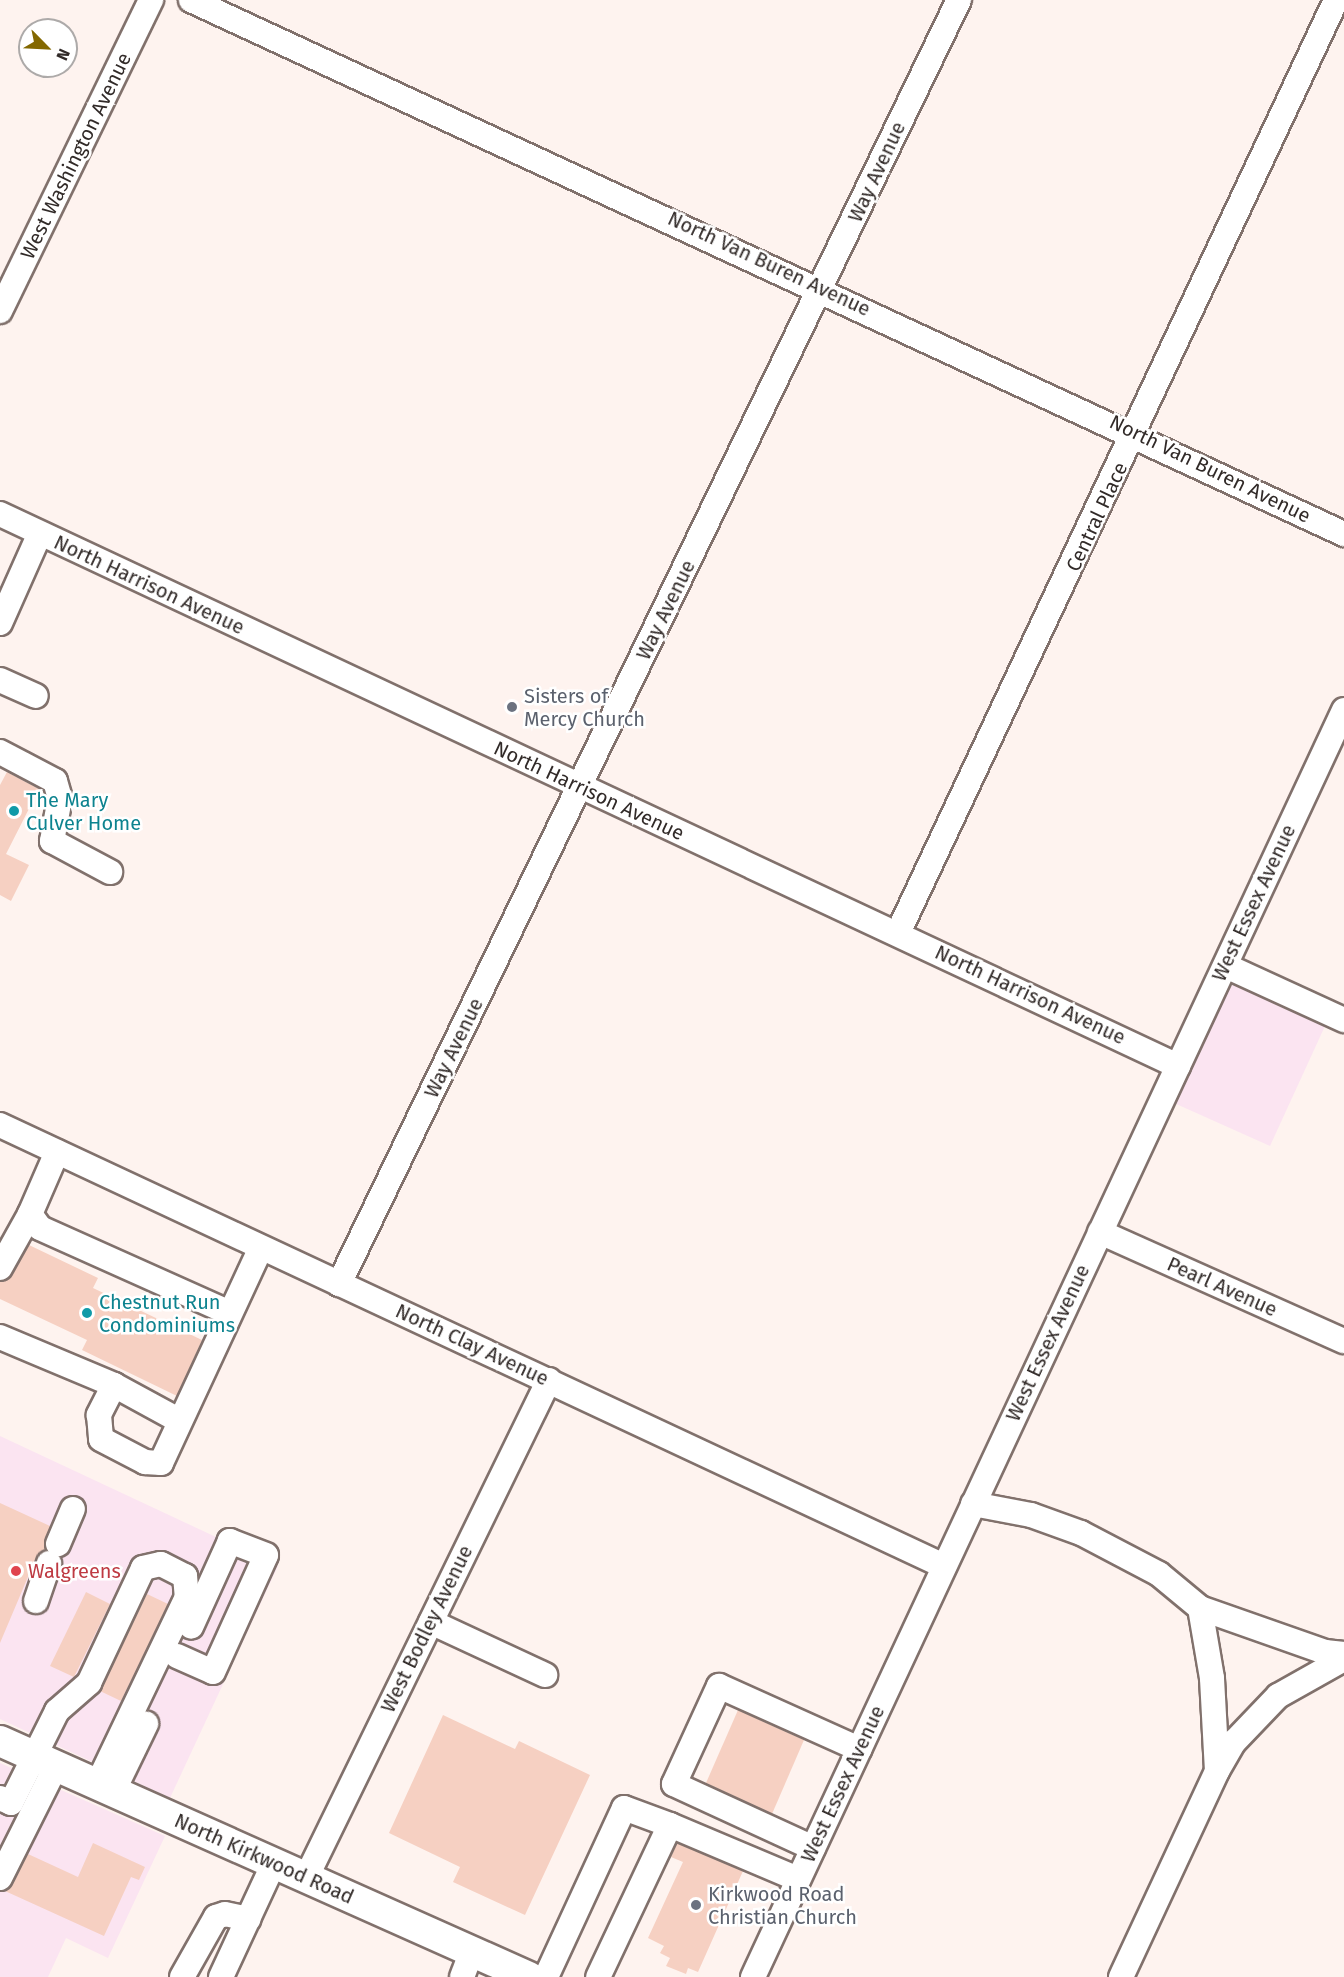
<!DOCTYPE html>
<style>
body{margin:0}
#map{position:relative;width:1344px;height:1977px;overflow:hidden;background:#fef3ef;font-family:"Fira Sans",sans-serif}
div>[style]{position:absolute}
.commercial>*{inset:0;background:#fbe4f1}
.building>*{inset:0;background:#f6d0c2}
.roads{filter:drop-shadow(2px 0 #81716c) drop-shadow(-2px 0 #81716c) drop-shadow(0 2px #81716c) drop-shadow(0 -2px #81716c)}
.minor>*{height:24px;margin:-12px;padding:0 12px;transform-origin:12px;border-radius:12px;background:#fff}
.major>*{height:30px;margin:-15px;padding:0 15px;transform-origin:15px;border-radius:15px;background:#fff}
.dots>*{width:16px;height:16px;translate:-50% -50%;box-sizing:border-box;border:3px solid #fff;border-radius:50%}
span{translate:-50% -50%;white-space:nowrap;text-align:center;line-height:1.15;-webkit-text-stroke:5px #fff;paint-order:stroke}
.street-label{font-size:20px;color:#312a28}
.worship-label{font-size:20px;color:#5b616d}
.left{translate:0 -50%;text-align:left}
.culture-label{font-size:20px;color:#0d838f}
.health-label{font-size:20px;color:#be3a42}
.north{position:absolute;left:18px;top:18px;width:60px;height:60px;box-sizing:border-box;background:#fff;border:2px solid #adaaa9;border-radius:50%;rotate:114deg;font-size:16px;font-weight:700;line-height:24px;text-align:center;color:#312a28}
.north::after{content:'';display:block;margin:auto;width:21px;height:27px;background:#836801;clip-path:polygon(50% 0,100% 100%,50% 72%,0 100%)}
</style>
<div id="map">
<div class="commercial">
<i style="clip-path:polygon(1235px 984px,1325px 1026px,1270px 1146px,1174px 1103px,1227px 988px)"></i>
<i style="clip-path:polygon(0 1436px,278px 1566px,170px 1798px,0 1719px)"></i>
<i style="clip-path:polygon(0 1763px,165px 1836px,108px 1958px,66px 1938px,48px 1977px,0 1977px)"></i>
</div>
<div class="building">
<i style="clip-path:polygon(7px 772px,39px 789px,6px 854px,29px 865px,11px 901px,0 895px,0 785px)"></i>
<i style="clip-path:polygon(29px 1245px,98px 1278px,93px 1288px,202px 1340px,177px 1396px,82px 1350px,87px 1340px,0 1299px,0 1282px,12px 1275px)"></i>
<i style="clip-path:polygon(0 1503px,50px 1526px,45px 1549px,36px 1558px,0 1643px)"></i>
<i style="clip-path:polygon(86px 1592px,110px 1604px,74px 1677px,50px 1666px)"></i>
<i style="clip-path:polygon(147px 1594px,168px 1604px,121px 1701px,100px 1691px)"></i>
<i style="clip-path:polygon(738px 1710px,804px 1740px,772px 1814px,706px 1783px)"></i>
<i style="clip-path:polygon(443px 1715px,515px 1749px,519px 1741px,590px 1775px,525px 1915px,453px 1882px,460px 1867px,389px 1833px)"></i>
<i style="clip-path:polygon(93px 1843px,145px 1867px,139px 1880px,131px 1877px,104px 1936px,5px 1891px,28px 1854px,78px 1877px)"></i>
<i style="clip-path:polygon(677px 1843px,743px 1871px,698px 1972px,688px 1968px,686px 1974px,666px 1966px,670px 1958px,660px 1953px,664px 1946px,648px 1938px,683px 1862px,671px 1857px)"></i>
</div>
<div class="roads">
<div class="minor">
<i style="left:191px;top:0;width:1271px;rotate:24.85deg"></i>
<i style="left:0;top:311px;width:346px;rotate:-64.1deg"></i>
<i style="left:0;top:514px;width:1301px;rotate:25.11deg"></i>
<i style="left:0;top:623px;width:98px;rotate:-66deg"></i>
<i style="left:0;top:680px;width:39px;rotate:24deg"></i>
<i style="left:0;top:752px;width:62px;rotate:27.8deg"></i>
<i style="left:55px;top:781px;width:18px;rotate:74deg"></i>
<i style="left:60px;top:798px;width:44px;rotate:100.5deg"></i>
<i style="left:52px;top:841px;width:66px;rotate:28.1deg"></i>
<i style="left:898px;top:933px;width:1031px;rotate:-64.85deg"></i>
<i style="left:1226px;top:966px;width:130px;rotate:24.6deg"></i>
<i style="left:0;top:1125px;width:1042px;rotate:25.04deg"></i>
<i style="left:57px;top:1152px;width:68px;rotate:113.5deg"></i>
<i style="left:30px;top:1214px;width:17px;rotate:54deg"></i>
<i style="left:40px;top:1228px;width:208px;rotate:24.1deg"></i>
<i style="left:1100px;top:1232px;width:267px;rotate:24.1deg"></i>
<i style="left:0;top:1268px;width:62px;rotate:-60.9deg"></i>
<i style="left:339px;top:1284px;width:1426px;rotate:-64.23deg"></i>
<i style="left:0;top:1337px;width:124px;rotate:22.8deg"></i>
<i style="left:114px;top:1385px;width:75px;rotate:28.6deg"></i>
<i style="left:114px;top:1385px;width:34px;rotate:117deg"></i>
<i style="left:99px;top:1415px;width:24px;rotate:85deg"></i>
<i style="left:101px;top:1439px;width:50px;rotate:27.6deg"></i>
<i style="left:145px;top:1462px;width:16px;rotate:4deg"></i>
<i style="left:161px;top:1463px;width:237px;rotate:-65.1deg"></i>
<i style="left:973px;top:1504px;width:59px;rotate:10.7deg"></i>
<i style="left:1031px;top:1515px;width:53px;rotate:19.8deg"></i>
<i style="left:1081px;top:1533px;width:88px;rotate:27.7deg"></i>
<i style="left:1159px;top:1574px;width:53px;rotate:39.7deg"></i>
<i style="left:1200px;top:1608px;width:133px;rotate:19.4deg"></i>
<i style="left:1325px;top:1652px;width:19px;rotate:6deg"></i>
<i style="left:58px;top:1544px;width:38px;rotate:-67deg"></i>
<i style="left:36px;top:1601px;width:40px;rotate:-71.1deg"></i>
<i style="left:431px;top:1622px;width:126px;rotate:24.9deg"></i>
<i style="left:177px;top:1656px;width:39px;rotate:24deg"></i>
<i style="left:213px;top:1672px;width:128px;rotate:-65.6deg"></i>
<i style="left:266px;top:1555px;width:39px;rotate:-159deg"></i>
<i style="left:230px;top:1541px;width:94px;rotate:114.4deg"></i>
<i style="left:1217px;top:1771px;width:34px;rotate:-60deg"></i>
<i style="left:1234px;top:1742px;width:64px;rotate:-46.3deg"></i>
<i style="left:1278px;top:1696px;width:76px;rotate:-29.3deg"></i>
<i style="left:113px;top:1792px;width:76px;rotate:-64.1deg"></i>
<i style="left:0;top:1798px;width:12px;rotate:24deg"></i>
<i style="left:11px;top:1803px;width:103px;rotate:-63.4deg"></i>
<i style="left:57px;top:1711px;width:43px;rotate:-41.2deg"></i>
<i style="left:89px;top:1683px;width:127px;rotate:-64.8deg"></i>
<i style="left:143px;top:1568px;width:18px;rotate:-13deg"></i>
<i style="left:161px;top:1564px;width:27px;rotate:27deg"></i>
<i style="left:185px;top:1576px;width:21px;rotate:85deg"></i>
<i style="left:187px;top:1597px;width:208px;rotate:115.6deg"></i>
<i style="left:670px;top:1825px;width:139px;rotate:22.9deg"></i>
<i style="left:813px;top:1848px;width:153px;rotate:-155.3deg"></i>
<i style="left:674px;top:1784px;width:108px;rotate:-65.3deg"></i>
<i style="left:719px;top:1686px;width:154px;rotate:24.2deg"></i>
<i style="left:0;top:1878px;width:125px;rotate:-63.4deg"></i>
<i style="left:306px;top:1878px;width:554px;rotate:-63.99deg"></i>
<i style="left:182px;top:1977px;width:69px;rotate:-60.5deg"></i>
<i style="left:216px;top:1917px;width:9px;rotate:-18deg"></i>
<i style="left:225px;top:1914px;width:24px;rotate:12deg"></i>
<i style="left:221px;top:1977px;width:126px;rotate:-65.1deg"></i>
<i style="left:462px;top:1977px;width:28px;rotate:-69deg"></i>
<i style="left:546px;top:1977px;width:186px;rotate:-65.2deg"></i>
<i style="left:624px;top:1808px;width:49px;rotate:20.3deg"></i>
<i style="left:670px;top:1825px;width:168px;rotate:115.3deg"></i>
<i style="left:753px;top:1977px;width:1398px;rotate:-64.99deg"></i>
<i style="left:1121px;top:1977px;width:227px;rotate:-65deg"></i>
<i style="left:1217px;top:1771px;width:93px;rotate:-93.1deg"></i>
<i style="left:1212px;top:1678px;width:71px;rotate:-99.7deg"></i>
</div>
<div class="major">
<i style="left:0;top:1741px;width:579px;rotate:24.04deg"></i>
</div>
</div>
<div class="dots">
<i style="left:512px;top:707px;background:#6b7280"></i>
<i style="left:14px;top:811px;background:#0f9aa8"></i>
<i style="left:87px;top:1313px;background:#0f9aa8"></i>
<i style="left:16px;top:1571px;background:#e0444e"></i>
<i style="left:696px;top:1905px;background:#6b7280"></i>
</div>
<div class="street-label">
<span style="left:76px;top:156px;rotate:-64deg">West Washington Avenue</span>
<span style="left:877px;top:172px;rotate:-65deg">Way Avenue</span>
<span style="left:769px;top:264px;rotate:25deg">North Van Buren Avenue</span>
<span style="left:1210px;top:469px;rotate:26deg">North Van Buren Avenue</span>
<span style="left:1097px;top:517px;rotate:-65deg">Central Place</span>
<span style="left:149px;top:585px;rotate:25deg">North Harrison Avenue</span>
<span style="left:666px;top:610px;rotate:-64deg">Way Avenue</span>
<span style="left:589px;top:791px;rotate:25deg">North Harrison Avenue</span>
<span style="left:1254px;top:903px;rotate:-65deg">West Essex Avenue</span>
<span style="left:1030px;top:995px;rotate:25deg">North Harrison Avenue</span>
<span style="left:454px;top:1048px;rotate:-64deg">Way Avenue</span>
<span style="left:1222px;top:1287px;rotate:24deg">Pearl Avenue</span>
<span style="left:1048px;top:1343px;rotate:-65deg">West Essex Avenue</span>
<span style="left:472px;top:1345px;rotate:25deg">North Clay Avenue</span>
<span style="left:427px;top:1629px;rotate:-64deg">West Bodley Avenue</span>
<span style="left:843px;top:1784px;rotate:-65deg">West Essex Avenue</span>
<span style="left:264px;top:1859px;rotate:24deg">North Kirkwood Road</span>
</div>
<div class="worship-label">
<span class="left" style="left:524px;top:708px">Sisters of<br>Mercy Church</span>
<span class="left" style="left:708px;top:1906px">Kirkwood Road<br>Christian Church</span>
</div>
<div class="culture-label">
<span class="left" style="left:26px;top:812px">The Mary<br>Culver Home</span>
<span class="left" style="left:99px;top:1314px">Chestnut Run<br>Condominiums</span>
</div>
<div class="health-label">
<span class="left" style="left:28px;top:1571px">Walgreens</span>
</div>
<div class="north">N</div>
</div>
